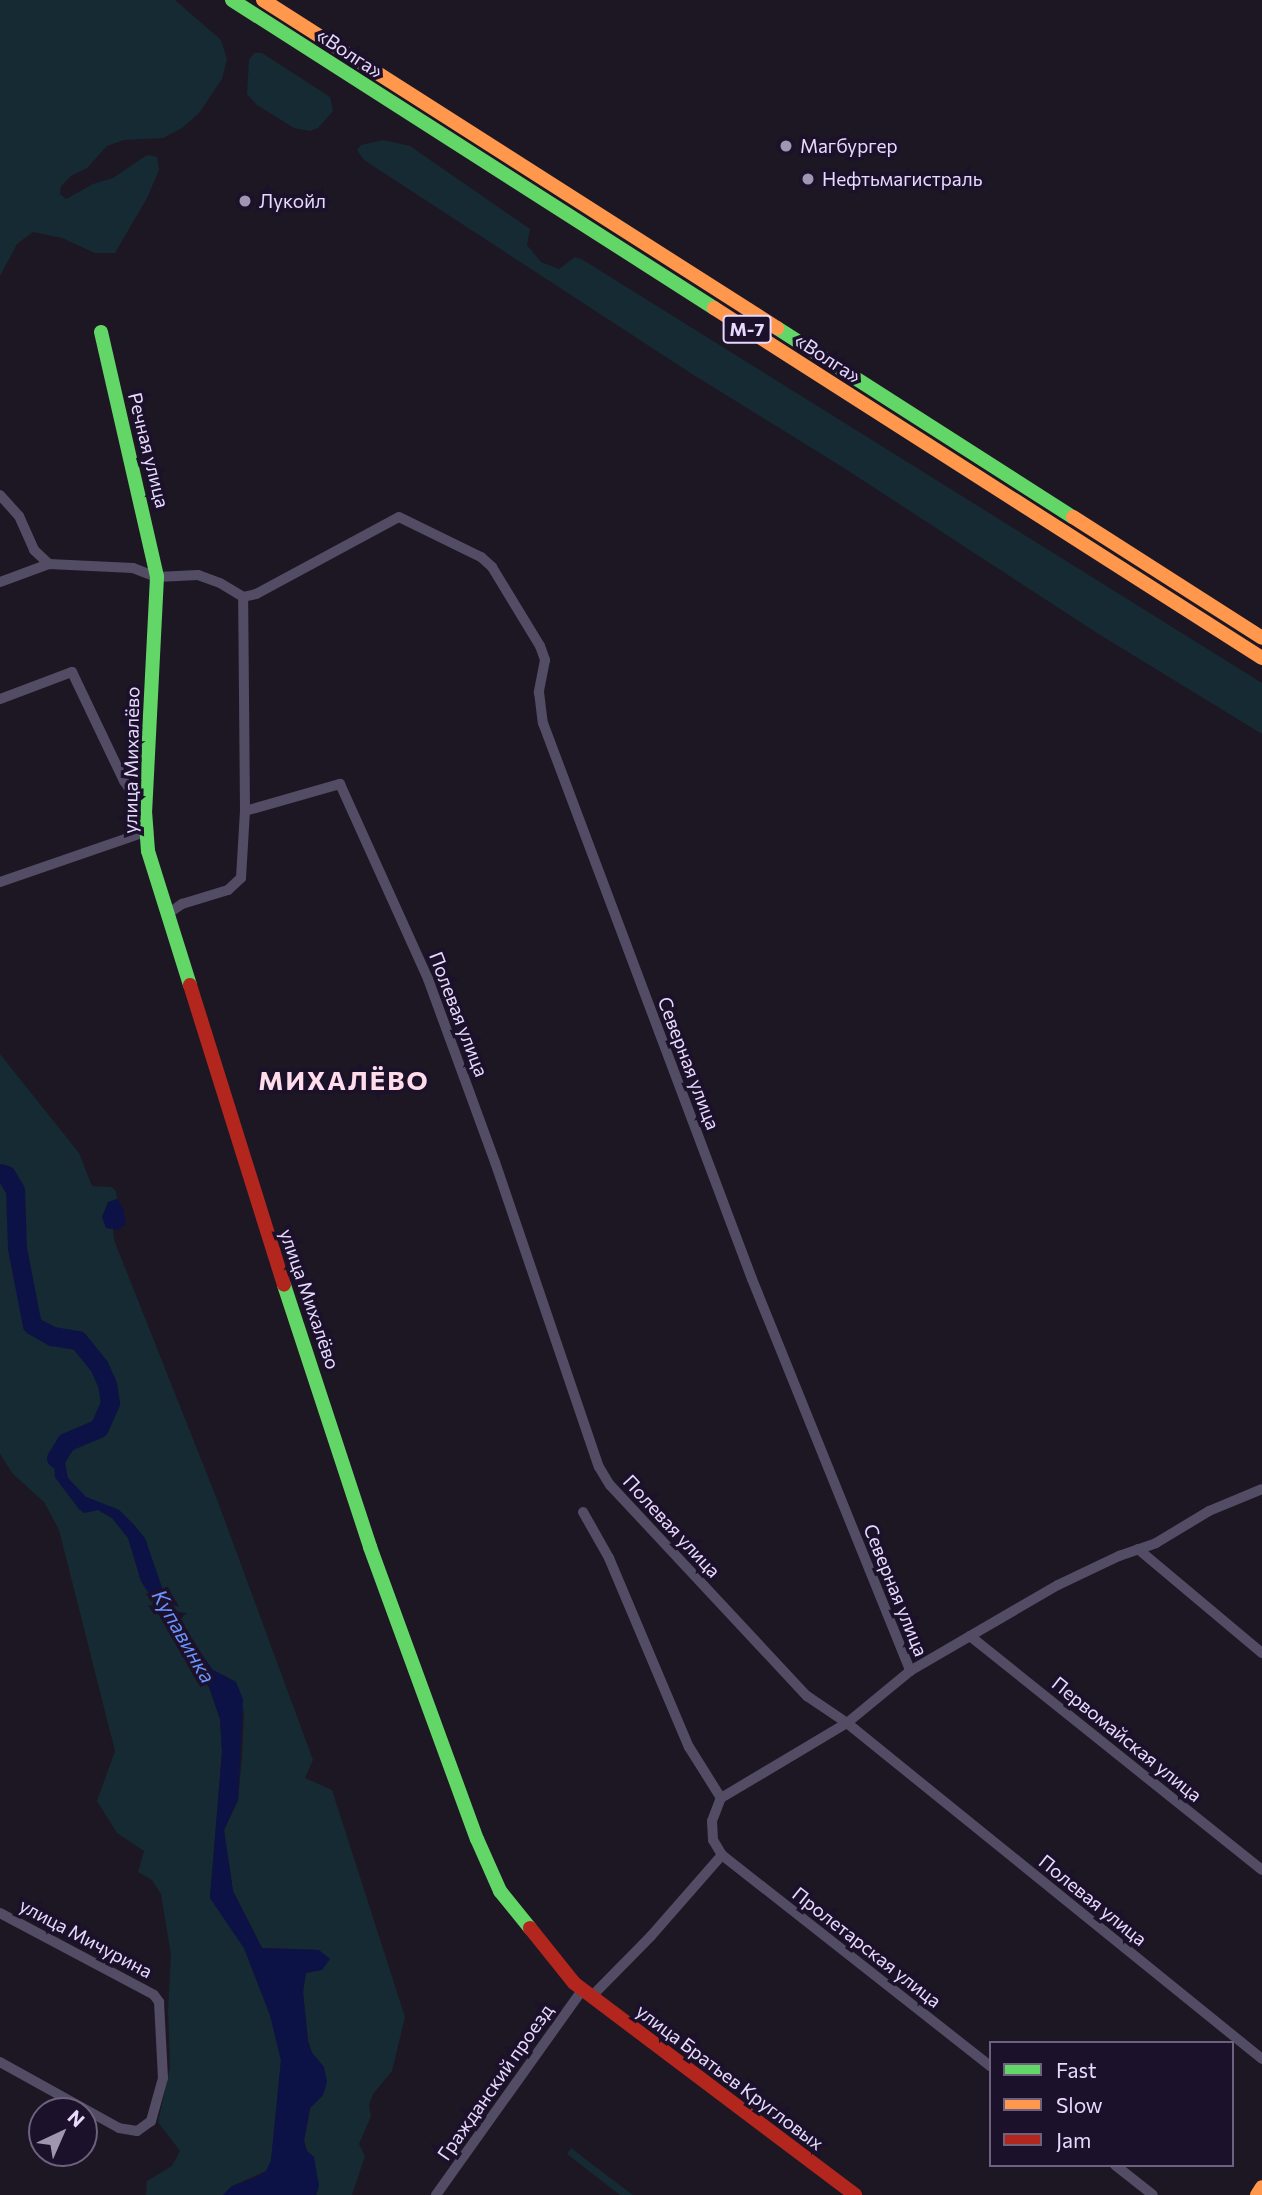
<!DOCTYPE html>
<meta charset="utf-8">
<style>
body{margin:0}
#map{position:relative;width:1262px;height:2195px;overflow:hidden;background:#1d1724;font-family:Commissioner,sans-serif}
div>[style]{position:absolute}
.green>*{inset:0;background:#152a32}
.water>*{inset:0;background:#0d1246}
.river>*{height:19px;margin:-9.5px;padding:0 9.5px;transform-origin:9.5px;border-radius:9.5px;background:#0d1246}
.street>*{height:10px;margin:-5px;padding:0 5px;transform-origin:5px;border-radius:5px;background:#534c65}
.fast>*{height:14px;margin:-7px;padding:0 7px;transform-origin:7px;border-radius:7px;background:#63d668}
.slow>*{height:14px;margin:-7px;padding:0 7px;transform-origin:7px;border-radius:7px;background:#ff974d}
.jam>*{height:14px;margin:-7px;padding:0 7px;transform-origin:7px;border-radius:7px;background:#b3261e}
.dots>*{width:19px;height:19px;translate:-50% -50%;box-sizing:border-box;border:4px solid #1c112a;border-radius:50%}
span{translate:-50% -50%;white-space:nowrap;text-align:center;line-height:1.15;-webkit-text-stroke:7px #1c112a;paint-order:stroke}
.shield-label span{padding:2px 5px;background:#1c112a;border:2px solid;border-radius:5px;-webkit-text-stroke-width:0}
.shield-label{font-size:18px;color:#e8daff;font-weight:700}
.street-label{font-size:19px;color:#e8daff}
.poi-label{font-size:19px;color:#e8daff}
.left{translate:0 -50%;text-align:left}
.water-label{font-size:21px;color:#6993fe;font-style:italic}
.district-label{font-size:26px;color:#ffdce9;font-weight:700;letter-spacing:2px}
.legend{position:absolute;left:989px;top:2041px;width:245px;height:126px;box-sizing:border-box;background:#1c112a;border:2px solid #6e617f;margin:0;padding:9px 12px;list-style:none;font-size:21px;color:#e8daff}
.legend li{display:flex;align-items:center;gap:14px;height:35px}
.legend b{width:35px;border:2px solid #6e617f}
.north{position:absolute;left:28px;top:2097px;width:70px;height:70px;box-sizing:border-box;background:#1c112a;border:2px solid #6e617f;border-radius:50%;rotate:44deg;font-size:19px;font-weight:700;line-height:28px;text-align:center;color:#e8daff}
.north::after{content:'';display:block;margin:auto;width:24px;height:32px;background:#a196b2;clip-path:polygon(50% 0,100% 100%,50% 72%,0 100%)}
</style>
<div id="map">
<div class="green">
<i style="clip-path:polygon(0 0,175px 0,221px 40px,227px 59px,222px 79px,200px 112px,182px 128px,163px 138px,124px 140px,107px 146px,87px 168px,71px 176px,61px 186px,60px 194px,66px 199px,93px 184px,113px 178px,147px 155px,157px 157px,159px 170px,147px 198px,115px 253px,95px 253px,62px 238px,33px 232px,17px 244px,0 276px)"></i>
<i style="clip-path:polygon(254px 53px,262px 53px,330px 97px,333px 111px,318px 128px,310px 131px,294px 128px,257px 105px,247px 94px,249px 60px)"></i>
<i style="clip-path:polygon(383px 140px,410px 146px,530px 229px,527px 245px,541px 262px,559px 269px,575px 257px,583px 260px,1262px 683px,1262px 734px,1097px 633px,844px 468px,692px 374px,364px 160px,357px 150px,361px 145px)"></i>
<i style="clip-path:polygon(0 1054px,79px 1153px,92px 1186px,111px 1187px,116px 1191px,117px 1199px,108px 1202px,106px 1228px,113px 1229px,114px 1240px,218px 1502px,313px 1760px,305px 1778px,332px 1790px,405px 2017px,392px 2071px,373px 2094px,369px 2105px,371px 2116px,359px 2144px,365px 2156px,352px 2195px,316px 2195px,319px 2185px,304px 2141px,310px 2108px,323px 2095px,324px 2067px,312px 2053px,308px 2041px,303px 1992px,306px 1972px,322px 1970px,319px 1950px,262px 1948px,233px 1891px,224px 1830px,238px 1800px,242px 1757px,244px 1713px,236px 1682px,213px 1670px,186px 1633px,163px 1591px,145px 1539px,134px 1525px,119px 1510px,86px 1497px,67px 1478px,65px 1463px,71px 1445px,66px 1438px,59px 1439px,55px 1477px,79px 1509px,98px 1510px,112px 1518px,128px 1538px,141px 1581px,209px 1687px,220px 1719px,222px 1752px,210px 1898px,244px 1948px,270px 2015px,281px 2060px,271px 2161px,266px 2171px,232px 2186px,223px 2195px,146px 2195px,147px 2181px,172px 2166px,180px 2151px,158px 2122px,170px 2068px,168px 2010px,171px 1955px,161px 1894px,152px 1880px,138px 1872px,144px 1851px,117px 1833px,97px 1801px,115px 1751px,59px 1530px,44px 1502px,13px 1474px,0 1454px)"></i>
<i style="clip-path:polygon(571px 2148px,601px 2171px,633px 2195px,620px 2195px,567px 2154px)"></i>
</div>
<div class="water">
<i style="clip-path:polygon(117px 1199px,123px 1208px,126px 1224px,118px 1230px,106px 1228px,102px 1217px,108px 1202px)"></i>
<i style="clip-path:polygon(66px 1438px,71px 1446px,65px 1463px,68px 1478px,86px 1497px,119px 1510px,134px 1525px,145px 1538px,163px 1591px,186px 1633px,213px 1670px,236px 1682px,243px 1699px,238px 1800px,224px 1830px,233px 1891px,262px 1948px,319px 1950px,330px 1959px,322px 1970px,306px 1973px,303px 1992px,308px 2041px,312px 2053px,324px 2067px,327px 2082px,323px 2095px,310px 2108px,304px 2141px,306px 2150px,314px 2157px,319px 2186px,316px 2195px,223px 2195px,232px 2186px,257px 2177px,266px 2171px,271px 2161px,281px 2060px,270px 2015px,244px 1948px,210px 1898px,222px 1752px,220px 1719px,209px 1687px,141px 1581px,128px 1538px,112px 1518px,98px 1510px,84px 1513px,79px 1509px,55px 1477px,53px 1447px,59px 1439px)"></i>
</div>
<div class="river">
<i style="left:0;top:1173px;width:6px;rotate:18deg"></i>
<i style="left:6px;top:1175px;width:17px;rotate:59deg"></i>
<i style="left:15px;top:1190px;width:58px;rotate:88deg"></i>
<i style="left:17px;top:1248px;width:78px;rotate:79deg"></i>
<i style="left:32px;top:1325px;width:23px;rotate:29deg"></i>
<i style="left:52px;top:1336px;width:26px;rotate:9deg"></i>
<i style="left:78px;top:1340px;width:33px;rotate:51deg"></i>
<i style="left:99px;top:1366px;width:20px;rotate:66deg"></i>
<i style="left:107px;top:1384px;width:19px;rotate:81deg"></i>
<i style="left:110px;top:1403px;width:27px;rotate:114deg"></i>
<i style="left:99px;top:1428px;width:36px;rotate:157deg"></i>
<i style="left:66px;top:1442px;width:19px;rotate:122deg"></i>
</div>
<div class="street">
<i style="left:0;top:495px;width:28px;rotate:48deg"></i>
<i style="left:19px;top:516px;width:37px;rotate:66deg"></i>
<i style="left:34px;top:550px;width:21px;rotate:43deg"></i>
<i style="left:0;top:582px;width:52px;rotate:-20.2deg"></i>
<i style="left:49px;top:564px;width:84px;rotate:2.7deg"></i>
<i style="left:133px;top:568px;width:26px;rotate:21deg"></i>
<i style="left:157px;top:577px;width:41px;rotate:-2.8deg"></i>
<i style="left:198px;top:575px;width:23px;rotate:20deg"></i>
<i style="left:220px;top:583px;width:27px;rotate:31deg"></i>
<i style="left:243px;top:597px;width:13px;rotate:-13deg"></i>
<i style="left:256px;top:594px;width:162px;rotate:-28.3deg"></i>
<i style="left:399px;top:517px;width:91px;rotate:26deg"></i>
<i style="left:481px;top:557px;width:15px;rotate:42deg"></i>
<i style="left:492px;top:567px;width:92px;rotate:58.7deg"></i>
<i style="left:540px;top:646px;width:15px;rotate:70deg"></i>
<i style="left:545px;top:660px;width:33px;rotate:101deg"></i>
<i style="left:539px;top:692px;width:31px;rotate:83deg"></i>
<i style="left:543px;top:723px;width:594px;rotate:69.4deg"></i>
<i style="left:752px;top:1279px;width:423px;rotate:68deg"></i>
<i style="left:0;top:699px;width:77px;rotate:-20.6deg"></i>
<i style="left:72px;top:672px;width:121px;rotate:64.5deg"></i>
<i style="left:124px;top:781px;width:37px;rotate:55deg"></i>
<i style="left:245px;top:811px;width:99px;rotate:-15.9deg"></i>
<i style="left:340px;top:784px;width:214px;rotate:65.7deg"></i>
<i style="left:428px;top:979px;width:195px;rotate:69.9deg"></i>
<i style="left:495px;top:1162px;width:322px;rotate:71.2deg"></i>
<i style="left:599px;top:1467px;width:21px;rotate:59deg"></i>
<i style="left:610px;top:1485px;width:289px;rotate:47deg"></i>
<i style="left:807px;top:1696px;width:48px;rotate:34deg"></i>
<i style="left:847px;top:1723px;width:534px;rotate:38.99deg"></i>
<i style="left:0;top:882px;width:157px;rotate:-19deg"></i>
<i style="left:169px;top:913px;width:16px;rotate:-35deg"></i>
<i style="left:182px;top:904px;width:48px;rotate:-16.9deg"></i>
<i style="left:228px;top:890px;width:18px;rotate:-43deg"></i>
<i style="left:241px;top:878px;width:67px;rotate:-86.6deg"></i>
<i style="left:245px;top:811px;width:214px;rotate:-90.5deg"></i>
<i style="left:583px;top:1512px;width:53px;rotate:60.5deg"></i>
<i style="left:609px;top:1558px;width:205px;rotate:67.1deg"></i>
<i style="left:689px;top:1747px;width:60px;rotate:57.9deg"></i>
<i style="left:1138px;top:1549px;width:162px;rotate:40deg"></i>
<i style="left:970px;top:1636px;width:374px;rotate:38.7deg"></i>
<i style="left:722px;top:1855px;width:342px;rotate:38.2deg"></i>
<i style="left:0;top:1913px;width:174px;rotate:28deg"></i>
<i style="left:154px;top:1995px;width:9px;rotate:54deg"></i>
<i style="left:159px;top:2002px;width:76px;rotate:87deg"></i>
<i style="left:163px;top:2078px;width:45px;rotate:105.6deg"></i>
<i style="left:151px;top:2121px;width:17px;rotate:144deg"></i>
<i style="left:137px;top:2131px;width:18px;rotate:-171deg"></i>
<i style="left:119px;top:2128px;width:136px;rotate:-151deg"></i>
<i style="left:591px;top:1997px;width:86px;rotate:-45.5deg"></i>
<i style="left:651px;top:1936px;width:108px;rotate:-48.8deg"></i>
<i style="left:722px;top:1855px;width:17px;rotate:-121deg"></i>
<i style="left:713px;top:1840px;width:19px;rotate:-93deg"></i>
<i style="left:712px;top:1821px;width:25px;rotate:-69deg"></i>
<i style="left:721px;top:1798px;width:147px;rotate:-30.8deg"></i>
<i style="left:847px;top:1723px;width:82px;rotate:-39.5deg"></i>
<i style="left:910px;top:1671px;width:171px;rotate:-30.2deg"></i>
<i style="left:1058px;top:1585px;width:68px;rotate:-25.4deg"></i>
<i style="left:1119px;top:1556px;width:39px;rotate:-19deg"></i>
<i style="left:1156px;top:1543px;width:62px;rotate:-31.1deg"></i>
<i style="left:1209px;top:1511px;width:57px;rotate:-22.5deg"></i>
<i style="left:1115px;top:2165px;width:48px;rotate:38.3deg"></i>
<i style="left:436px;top:2195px;width:252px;rotate:-54.5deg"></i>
</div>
<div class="fast">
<i style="left:232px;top:0;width:572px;rotate:32.58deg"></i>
<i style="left:777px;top:328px;width:351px;rotate:32.6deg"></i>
<i style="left:101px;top:332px;width:251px;rotate:77.1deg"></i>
<i style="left:157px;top:577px;width:234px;rotate:92.9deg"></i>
<i style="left:145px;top:811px;width:40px;rotate:85.7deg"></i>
<i style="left:148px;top:851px;width:140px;rotate:72.6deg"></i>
<i style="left:284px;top:1285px;width:276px;rotate:71.8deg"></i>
<i style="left:370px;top:1547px;width:311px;rotate:69.9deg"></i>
<i style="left:477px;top:1839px;width:57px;rotate:66.1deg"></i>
<i style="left:500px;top:1891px;width:48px;rotate:51deg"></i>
</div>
<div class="slow">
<i style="left:263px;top:0;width:610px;rotate:32.54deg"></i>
<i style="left:714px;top:308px;width:650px;rotate:32.57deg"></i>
<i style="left:1073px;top:517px;width:224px;rotate:32.6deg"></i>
<i style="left:1257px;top:2195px;width:9px;rotate:-58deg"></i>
</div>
<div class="jam">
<i style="left:190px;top:985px;width:314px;rotate:72.6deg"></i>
<i style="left:530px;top:1928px;width:70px;rotate:51.3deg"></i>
<i style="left:574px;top:1983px;width:352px;rotate:37deg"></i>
</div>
<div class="dots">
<i style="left:786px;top:146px;background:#a196b2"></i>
<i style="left:808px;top:179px;background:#a196b2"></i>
<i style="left:245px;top:201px;background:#a196b2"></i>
</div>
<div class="shield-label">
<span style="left:747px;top:329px">М-7</span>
</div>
<div class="street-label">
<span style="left:350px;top:53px;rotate:33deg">«Волга»</span>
<span style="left:828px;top:358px;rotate:33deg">«Волга»</span>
<span style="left:149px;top:450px;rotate:76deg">Речная улица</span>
<span style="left:131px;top:760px;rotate:-89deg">улица Михалёво</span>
<span style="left:459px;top:1014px;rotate:69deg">Полевая улица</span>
<span style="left:689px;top:1063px;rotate:69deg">Северная улица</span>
<span style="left:310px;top:1299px;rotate:71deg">улица Михалёво</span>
<span style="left:672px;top:1526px;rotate:47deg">Полевая улица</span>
<span style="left:896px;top:1590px;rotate:68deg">Северная улица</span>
<span style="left:1127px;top:1739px;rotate:39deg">Первомайская улица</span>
<span style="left:1093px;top:1900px;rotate:39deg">Полевая улица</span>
<span style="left:86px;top:1938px;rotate:28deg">улица Мичурина</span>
<span style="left:867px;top:1947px;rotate:38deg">Пролетарская улица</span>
<span style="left:730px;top:2077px;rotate:37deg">улица Братьев Кругловых</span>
<span style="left:495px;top:2082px;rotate:-55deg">Гражданский проезд</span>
</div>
<div class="poi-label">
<span class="left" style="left:800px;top:146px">Магбургер</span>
<span class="left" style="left:822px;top:179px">Нефтьмагистраль</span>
<span class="left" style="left:259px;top:201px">Лукойл</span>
</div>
<div class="water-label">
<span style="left:184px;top:1636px;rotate:60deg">Купавинка</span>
</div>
<div class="district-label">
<span style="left:344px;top:1080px">МИХАЛЁВО</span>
</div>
<ul class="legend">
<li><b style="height:9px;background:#63d668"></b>Fast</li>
<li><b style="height:9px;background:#ff974d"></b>Slow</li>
<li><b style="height:9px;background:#b3261e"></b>Jam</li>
</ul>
<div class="north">N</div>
</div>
